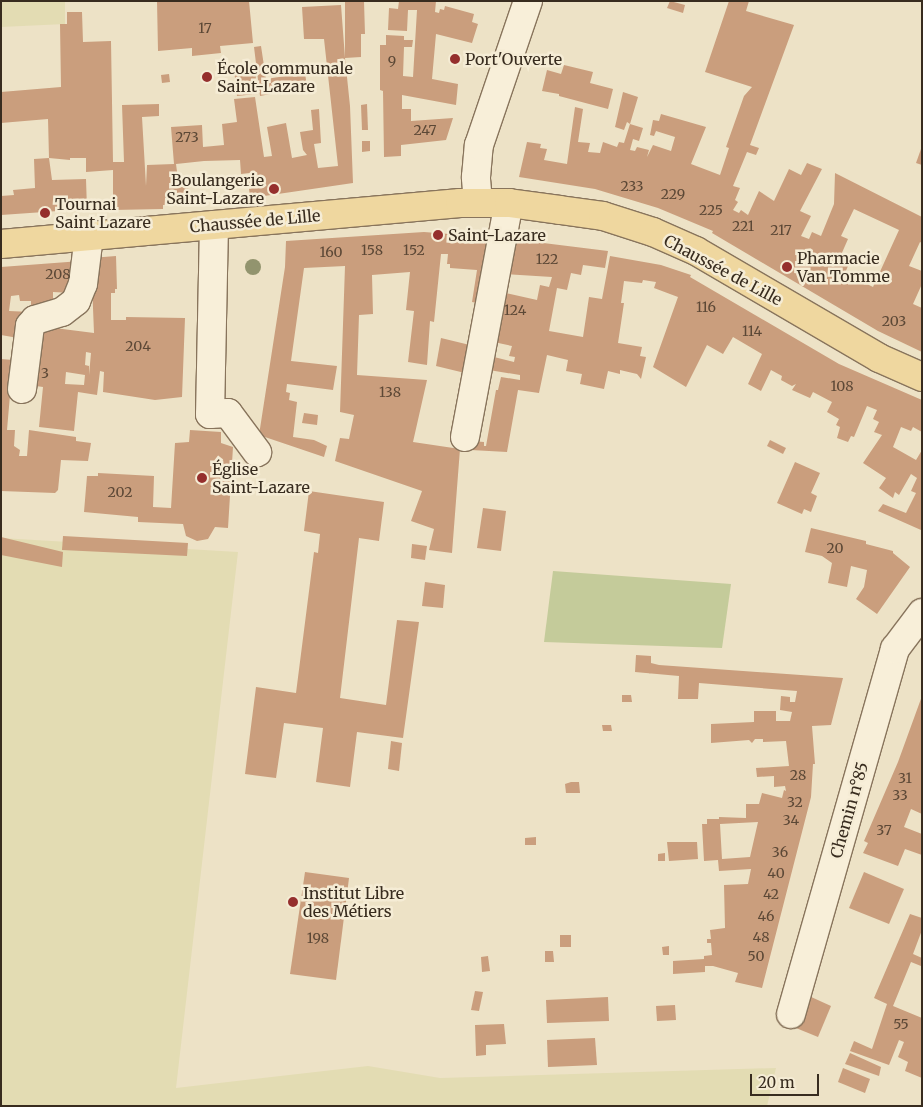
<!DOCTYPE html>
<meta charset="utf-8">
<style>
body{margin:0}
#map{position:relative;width:923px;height:1107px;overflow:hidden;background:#ede2c6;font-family:Merriweather,serif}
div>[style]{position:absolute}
.farmland>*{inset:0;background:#e3dcb3}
.green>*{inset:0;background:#c4cb9a}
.building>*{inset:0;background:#ca9e7d}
.roads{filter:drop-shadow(1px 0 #88745c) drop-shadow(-1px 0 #88745c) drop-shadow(0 1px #88745c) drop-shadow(0 -1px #88745c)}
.minor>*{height:28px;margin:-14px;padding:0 14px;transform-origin:14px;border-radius:14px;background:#f8efd9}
.major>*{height:28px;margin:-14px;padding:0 14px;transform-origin:14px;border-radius:14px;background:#efd79f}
.trees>*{width:16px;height:16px;margin:-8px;border-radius:50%;background:#92946e}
.dots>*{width:14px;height:14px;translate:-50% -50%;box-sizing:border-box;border:2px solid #f5ecd5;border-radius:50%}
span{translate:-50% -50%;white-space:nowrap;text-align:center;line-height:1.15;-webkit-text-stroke:5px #f5ecd5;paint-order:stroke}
.number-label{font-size:14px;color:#5c4836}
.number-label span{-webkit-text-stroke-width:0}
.poi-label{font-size:16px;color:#382c1f}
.left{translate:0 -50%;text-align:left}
.right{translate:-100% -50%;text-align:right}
.street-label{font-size:16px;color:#382c1f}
.frame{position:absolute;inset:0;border:2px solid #382c1f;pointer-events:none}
.scale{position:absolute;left:750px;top:1074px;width:69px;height:22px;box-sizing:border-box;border:2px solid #382c1f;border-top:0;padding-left:6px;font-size:15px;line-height:18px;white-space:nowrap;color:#382c1f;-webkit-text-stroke:4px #f5ecd5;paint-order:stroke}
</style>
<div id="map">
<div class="farmland">
<i style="clip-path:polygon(1px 1px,65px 1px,65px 24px,1px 27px)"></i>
<i style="clip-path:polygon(1px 538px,238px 552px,176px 1088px,368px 1066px,440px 1078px,776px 1068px,767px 1106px,1px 1106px)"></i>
</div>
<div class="green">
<i style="clip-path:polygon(553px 571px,731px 584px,722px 648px,544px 642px)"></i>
</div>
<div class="building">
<i style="clip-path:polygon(157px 1px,249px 1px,253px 43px,220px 46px,221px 53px,192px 56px,192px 48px,158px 51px)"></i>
<i style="clip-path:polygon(345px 1px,364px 1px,365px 34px,361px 34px,361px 57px,345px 58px,350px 106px,353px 183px,250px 198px,248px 179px,258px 177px,257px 172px,241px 174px,240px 160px,204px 161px,176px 164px,179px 187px,188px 186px,190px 204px,163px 205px,163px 209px,113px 210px,113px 170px,86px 172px,86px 158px,70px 158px,70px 160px,49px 158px,48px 119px,1px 123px,1px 92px,61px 87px,60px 24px,67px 24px,67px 12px,82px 12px,83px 42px,111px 41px,113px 162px,124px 162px,122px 105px,159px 104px,159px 116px,142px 117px,146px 186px,147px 165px,174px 164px,171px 127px,202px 125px,203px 147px,224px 145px,222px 124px,237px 122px,234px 99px,255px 97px,264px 157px,272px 156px,267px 127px,286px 123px,292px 158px,307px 155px,303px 150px,300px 132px,313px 130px,311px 110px,319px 109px,321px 143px,314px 144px,318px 168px,338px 166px,324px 39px,304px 39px,302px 7px,341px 5px,345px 58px)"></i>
<i style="clip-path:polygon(399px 1px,436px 1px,435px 12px,439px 13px,440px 9px,444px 10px,445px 6px,474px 14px,472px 22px,478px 24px,472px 43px,436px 34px,432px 79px,458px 84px,456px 105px,402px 95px,402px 109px,411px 109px,411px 121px,453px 118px,446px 140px,401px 145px,401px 156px,384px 157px,383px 91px,380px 90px,380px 45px,386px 45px,386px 35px,404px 36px,404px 40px,413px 40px,412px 47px,404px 47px,403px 76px,413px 77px,417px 10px,408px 10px,407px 31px,388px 30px,389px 8px,398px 9px)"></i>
<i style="clip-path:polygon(670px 1px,685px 5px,683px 13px,667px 8px)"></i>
<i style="clip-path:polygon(evenodd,729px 1px,749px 1px,746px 11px,794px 25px,750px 145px,759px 148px,756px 155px,747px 152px,733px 186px,740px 188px,735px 200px,738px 202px,733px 210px,739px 213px,741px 210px,748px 215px,759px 191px,774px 201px,789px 169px,801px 175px,807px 163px,822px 169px,800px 211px,811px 216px,801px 236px,809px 239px,812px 232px,821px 236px,834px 204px,835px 173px,922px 217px,922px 243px,920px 242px,909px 266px,922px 271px,922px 284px,913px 304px,922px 308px,922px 352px,878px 331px,712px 233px,713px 231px,658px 208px,595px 189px,519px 177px,527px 142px,541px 144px,540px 148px,547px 149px,544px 160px,567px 164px,575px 107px,583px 109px,578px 142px,590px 143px,588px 152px,600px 153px,603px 142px,617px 147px,619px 142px,624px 143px,630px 124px,643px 128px,639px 141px,633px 139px,630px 150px,635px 151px,637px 147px,649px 150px,647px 157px,653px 145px,671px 151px,675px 137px,656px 131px,654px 136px,650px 135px,653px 120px,659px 121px,661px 114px,706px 127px,691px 164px,720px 175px,729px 148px,726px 147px,744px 96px,752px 87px,705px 72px,729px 1px,854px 209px,899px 230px,873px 287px,845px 273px,851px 259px,841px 255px,848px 239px,841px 236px,854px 209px)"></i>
<i style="clip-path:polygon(261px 46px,266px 79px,305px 73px,307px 87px,260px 96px,254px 47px)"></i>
<i style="clip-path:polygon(564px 65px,593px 72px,590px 83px,613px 89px,608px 109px,559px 96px,559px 94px,542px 91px,547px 70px,561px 74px)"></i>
<i style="clip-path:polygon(255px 67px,257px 94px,237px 96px,234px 69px)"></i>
<i style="clip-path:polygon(169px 74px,170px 82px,162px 83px,161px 75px)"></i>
<i style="clip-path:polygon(623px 92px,638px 97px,630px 124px,627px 122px,624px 130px,615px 127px)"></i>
<i style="clip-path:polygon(367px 104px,368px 130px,362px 130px,361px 105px)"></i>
<i style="clip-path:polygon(362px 141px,370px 141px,370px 151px,362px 152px)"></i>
<i style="clip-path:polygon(921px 149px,922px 149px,922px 165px,916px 163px)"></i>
<i style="clip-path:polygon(49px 158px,52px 180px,86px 179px,87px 209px,1px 215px,1px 196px,14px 195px,13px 190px,35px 188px,34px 159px)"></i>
<i style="clip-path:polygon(424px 232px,500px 238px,489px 305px,472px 302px,477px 270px,450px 268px,450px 264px,447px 264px,448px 254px,441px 254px,434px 322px,430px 321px,427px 365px,408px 362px,414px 311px,406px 310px,410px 272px,372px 275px,373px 314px,359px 315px,357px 375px,427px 380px,413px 442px,460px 449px,452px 553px,429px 550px,434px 529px,411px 521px,422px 491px,335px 461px,340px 438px,349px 439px,354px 415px,340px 412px,345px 266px,304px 268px,291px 361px,337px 366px,333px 390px,287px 384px,286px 392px,290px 393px,289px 400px,297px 402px,293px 437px,314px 440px,327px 446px,324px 457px,259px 435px,285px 267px,286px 241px)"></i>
<i style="clip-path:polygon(511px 239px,608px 251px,605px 268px,583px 265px,581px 275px,571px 273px,567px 290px,557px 288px,549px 331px,583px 337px,589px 297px,602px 299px,610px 256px,661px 265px,691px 275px,690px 277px,839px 364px,922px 400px,922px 432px,913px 427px,911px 431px,901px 427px,893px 447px,916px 460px,922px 450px,921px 530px,878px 511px,883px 504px,906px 513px,916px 493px,911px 491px,917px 478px,911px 474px,899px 495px,895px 492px,893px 498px,879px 488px,886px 478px,863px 463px,882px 435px,874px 432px,879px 422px,873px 419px,877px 410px,867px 406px,854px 437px,851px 436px,848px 442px,837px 438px,839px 431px,840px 427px,836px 425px,839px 419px,827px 412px,832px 402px,813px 392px,810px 398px,792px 390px,796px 384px,792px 386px,781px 380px,782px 376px,771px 370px,761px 391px,748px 384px,762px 354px,733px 337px,723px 354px,707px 345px,686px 387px,653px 367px,678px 297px,654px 288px,656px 282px,643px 280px,642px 283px,624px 281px,621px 303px,624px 303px,618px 343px,642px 347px,640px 356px,646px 357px,641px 379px,637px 374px,620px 370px,620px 374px,608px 371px,604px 389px,580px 384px,582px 374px,566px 371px,568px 360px,547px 355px,539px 393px,518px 390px,507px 452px,471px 450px,471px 441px,484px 442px,484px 446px,486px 446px,496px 390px,498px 390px,501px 377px,520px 380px,520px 375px,483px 369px,486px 355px,514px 362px,515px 357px,509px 356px,512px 346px,489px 341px,501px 292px,537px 300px,540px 285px,549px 287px,552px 277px,504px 274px)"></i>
<i style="clip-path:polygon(evenodd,116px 256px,117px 289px,115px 289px,115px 293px,111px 293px,111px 320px,126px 320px,126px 317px,185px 318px,182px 397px,155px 400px,103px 392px,104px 372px,100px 371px,97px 395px,78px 392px,74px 431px,39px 427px,43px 387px,29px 385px,39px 326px,94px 333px,91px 258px,116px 256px,86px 352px,91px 353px,89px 375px,89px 366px,85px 365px,86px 352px,116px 256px,66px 372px,85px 375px,84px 385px,65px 384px,66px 372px)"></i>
<i style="clip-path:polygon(81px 261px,72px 293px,53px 292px,53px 308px,31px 312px,31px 301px,20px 301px,19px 295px,11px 296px,9px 311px,31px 312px,16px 326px,19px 327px,18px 338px,1px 335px,1px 267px)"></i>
<i style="clip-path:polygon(441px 338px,474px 346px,465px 373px,436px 366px)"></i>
<i style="clip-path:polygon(1px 359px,13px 360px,7px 430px,15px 430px,14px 446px,20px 450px,19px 456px,27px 456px,29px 430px,76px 437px,76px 441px,91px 443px,88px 461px,61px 460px,58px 490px,55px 493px,1px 491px)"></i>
<i style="clip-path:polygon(304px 413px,318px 415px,317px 425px,302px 423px)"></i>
<i style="clip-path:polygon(190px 430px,221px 432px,221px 443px,233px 447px,228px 528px,215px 527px,208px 539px,197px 541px,186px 536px,183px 524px,138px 522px,138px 517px,84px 512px,87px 476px,98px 476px,98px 473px,154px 476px,153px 507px,171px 508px,175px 443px,189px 442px)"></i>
<i style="clip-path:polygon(770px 440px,786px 448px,783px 454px,767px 446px)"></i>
<i style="clip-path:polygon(795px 462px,820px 473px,811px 493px,817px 496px,811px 512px,804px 509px,802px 514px,777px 503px)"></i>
<i style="clip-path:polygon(309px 491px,384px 502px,379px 541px,359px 538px,340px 698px,386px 705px,397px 620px,419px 622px,403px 738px,357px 732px,350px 787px,316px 782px,323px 728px,284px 723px,276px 778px,245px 774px,256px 687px,296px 693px,314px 552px,318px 553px,320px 534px,304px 531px)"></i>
<i style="clip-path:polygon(483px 508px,506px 511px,501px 551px,477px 548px)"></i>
<i style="clip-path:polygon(811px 528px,866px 541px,866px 544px,893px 551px,893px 553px,910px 567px,877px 614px,856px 599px,864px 587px,867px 570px,851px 566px,847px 587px,828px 583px,832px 563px,822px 556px,805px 552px)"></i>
<i style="clip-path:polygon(63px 536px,188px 543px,187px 556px,62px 550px)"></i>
<i style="clip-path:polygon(1px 537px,63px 552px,62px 567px,1px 555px)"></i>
<i style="clip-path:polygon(412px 544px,427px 546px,425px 560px,411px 558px)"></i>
<i style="clip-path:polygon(425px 582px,445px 585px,443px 608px,422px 606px)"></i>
<i style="clip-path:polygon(evenodd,636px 655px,651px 656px,651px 663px,659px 665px,843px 678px,831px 725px,812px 726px,815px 764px,813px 764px,811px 797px,762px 988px,735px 982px,738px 973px,713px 966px,705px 966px,705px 972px,673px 974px,673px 961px,704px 959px,704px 956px,712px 955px,711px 943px,707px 943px,707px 939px,711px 939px,710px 930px,725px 928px,724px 885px,748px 884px,751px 869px,719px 871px,718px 860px,704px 861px,702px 824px,707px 824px,707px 819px,719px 819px,719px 817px,746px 818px,746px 804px,759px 804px,762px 793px,782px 798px,784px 790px,786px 791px,785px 786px,774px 787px,774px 776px,757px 777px,756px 768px,789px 766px,786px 741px,763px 742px,763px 739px,755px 739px,752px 743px,749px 740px,711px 743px,711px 724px,754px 722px,754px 711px,776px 711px,776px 721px,790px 721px,792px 712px,780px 710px,781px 696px,790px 697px,790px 702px,795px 702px,797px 691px,699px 683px,698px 699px,678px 699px,679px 676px,635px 672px,636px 655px,758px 822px,750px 857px,722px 859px,720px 824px,758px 822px)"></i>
<i style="clip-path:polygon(622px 695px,631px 695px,632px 702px,622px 702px)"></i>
<i style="clip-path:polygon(922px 696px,922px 814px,911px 809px,904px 827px,922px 834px,922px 855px,905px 849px,898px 866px,863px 853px,868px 843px,864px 841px,898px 762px)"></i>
<i style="clip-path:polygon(602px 725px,611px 725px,612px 731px,603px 731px)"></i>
<i style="clip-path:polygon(391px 741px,402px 743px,399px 771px,388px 769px)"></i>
<i style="clip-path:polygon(571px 782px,579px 782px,580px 793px,566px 793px,565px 784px)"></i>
<i style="clip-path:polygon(536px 837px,536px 845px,525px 845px,525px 838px)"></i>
<i style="clip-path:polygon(667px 842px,697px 842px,698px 859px,669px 861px)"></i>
<i style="clip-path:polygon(665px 853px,665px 861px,658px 861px,658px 854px)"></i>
<i style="clip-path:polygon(305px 872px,349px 878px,336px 980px,290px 974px)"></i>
<i style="clip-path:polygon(864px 872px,904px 889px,889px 924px,849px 908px)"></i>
<i style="clip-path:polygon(910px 914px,922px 918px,922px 930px,913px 954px,922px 958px,922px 964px,921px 966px,911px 962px,893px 1006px,922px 1018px,922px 1078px,905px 1071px,908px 1062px,898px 1057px,904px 1042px,899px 1040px,889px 1065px,850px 1051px,854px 1041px,872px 1049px,887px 1004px,874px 998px)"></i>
<i style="clip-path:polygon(560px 935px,571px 935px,571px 947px,560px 947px)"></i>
<i style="clip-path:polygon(669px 946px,669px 955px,663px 955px,662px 947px)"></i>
<i style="clip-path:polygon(545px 951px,553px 951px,554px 962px,545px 962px)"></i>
<i style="clip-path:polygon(488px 956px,490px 971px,482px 972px,481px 957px)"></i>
<i style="clip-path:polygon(475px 991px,483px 992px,479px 1011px,471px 1010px)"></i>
<i style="clip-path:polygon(809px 996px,831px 1006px,818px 1037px,796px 1028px)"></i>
<i style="clip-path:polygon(608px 997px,609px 1021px,547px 1023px,546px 1000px)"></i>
<i style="clip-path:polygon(675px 1005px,676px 1020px,657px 1021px,656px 1006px)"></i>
<i style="clip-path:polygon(504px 1024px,506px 1044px,486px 1045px,486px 1055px,476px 1056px,475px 1025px)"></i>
<i style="clip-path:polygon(595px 1038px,597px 1065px,548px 1067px,547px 1040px)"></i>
<i style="clip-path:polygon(850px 1053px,881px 1067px,879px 1076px,845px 1064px)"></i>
<i style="clip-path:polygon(843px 1068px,870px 1079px,865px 1093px,838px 1082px)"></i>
</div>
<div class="roads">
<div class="minor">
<i style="left:478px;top:202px;width:25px;rotate:-95deg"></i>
<i style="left:476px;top:177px;width:32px;rotate:-85deg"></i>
<i style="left:479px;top:145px;width:152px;rotate:-71.2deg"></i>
<i style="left:214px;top:225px;width:189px;rotate:91.2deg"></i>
<i style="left:210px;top:414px;width:18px;rotate:-3deg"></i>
<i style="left:228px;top:413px;width:49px;rotate:53.4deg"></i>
<i style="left:22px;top:389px;width:64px;rotate:-82.8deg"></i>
<i style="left:30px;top:326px;width:8px;rotate:-50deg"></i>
<i style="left:35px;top:320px;width:28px;rotate:-17deg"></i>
<i style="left:62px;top:312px;width:18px;rotate:-38deg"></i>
<i style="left:76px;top:301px;width:18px;rotate:-68deg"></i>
<i style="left:83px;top:284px;width:48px;rotate:-82.9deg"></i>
<i style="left:465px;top:437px;width:238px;rotate:-79.4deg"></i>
<i style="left:791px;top:1014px;width:380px;rotate:-74.1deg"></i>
<i style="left:895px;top:649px;width:45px;rotate:-53.1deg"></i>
</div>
<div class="major">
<i style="left:1px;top:244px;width:461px;rotate:-5.1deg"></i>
<i style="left:460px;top:203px;width:49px"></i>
<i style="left:509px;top:203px;width:51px;rotate:7.8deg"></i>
<i style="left:560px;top:210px;width:43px;rotate:7.9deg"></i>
<i style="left:603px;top:216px;width:52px;rotate:17.7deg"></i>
<i style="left:653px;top:232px;width:47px;rotate:23.8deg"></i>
<i style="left:696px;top:251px;width:212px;rotate:30.3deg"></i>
<i style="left:879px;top:358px;width:47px;rotate:23.8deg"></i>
</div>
</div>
<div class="trees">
<i style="left:253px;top:267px"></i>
</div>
<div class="dots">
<i style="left:455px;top:59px;background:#952f2d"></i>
<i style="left:207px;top:77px;background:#952f2d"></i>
<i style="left:274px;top:189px;background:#952f2d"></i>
<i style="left:45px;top:213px;background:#952f2d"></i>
<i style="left:438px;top:235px;background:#952f2d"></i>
<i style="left:787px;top:267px;background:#952f2d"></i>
<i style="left:202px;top:478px;background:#952f2d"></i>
<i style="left:293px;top:902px;background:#952f2d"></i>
</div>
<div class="number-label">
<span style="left:205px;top:28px">17</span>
<span style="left:392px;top:61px">9</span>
<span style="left:425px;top:130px">247</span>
<span style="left:187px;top:137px">273</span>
<span style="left:632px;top:186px">233</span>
<span style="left:673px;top:194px">229</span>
<span style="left:711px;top:210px">225</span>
<span style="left:743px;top:226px">221</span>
<span style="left:781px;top:230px">217</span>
<span style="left:372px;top:250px">158</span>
<span style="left:414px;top:250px">152</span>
<span style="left:331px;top:252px">160</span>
<span style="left:547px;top:259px">122</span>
<span style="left:58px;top:274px">208</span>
<span style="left:706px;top:307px">116</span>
<span style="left:515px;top:310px">124</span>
<span style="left:894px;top:321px">203</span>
<span style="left:752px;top:331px">114</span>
<span style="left:138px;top:346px">204</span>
<span style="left:45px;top:373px">3</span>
<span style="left:842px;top:386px">108</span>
<span style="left:390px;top:392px">138</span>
<span style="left:120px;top:492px">202</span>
<span style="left:835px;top:548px">20</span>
<span style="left:798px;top:775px">28</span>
<span style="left:905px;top:778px">31</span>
<span style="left:900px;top:795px">33</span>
<span style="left:795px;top:802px">32</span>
<span style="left:791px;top:820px">34</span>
<span style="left:884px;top:830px">37</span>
<span style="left:780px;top:852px">36</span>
<span style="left:776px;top:873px">40</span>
<span style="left:771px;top:894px">42</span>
<span style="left:766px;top:916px">46</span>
<span style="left:761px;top:937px">48</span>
<span style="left:318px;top:938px">198</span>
<span style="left:756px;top:956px">50</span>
<span style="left:901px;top:1024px">55</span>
</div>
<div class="poi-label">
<span class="left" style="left:465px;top:59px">Port'Ouverte</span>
<span class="left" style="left:217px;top:77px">École communale<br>Saint-Lazare</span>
<span class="right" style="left:264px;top:189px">Boulangerie<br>Saint-Lazare</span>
<span class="left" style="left:55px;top:213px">Tournai<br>Saint Lazare</span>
<span class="left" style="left:448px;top:235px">Saint-Lazare</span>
<span class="left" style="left:797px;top:267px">Pharmacie<br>Van Tomme</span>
<span class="left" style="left:212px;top:478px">Église<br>Saint-Lazare</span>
<span class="left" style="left:303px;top:902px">Institut Libre<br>des Métiers</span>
</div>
<div class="street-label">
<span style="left:255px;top:221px;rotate:-5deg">Chaussée de Lille</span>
<span style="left:723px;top:270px;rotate:28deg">Chaussée de Lille</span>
<span style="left:849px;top:810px;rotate:-74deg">Chemin n°85</span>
</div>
<div class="frame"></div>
<div class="scale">20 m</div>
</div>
